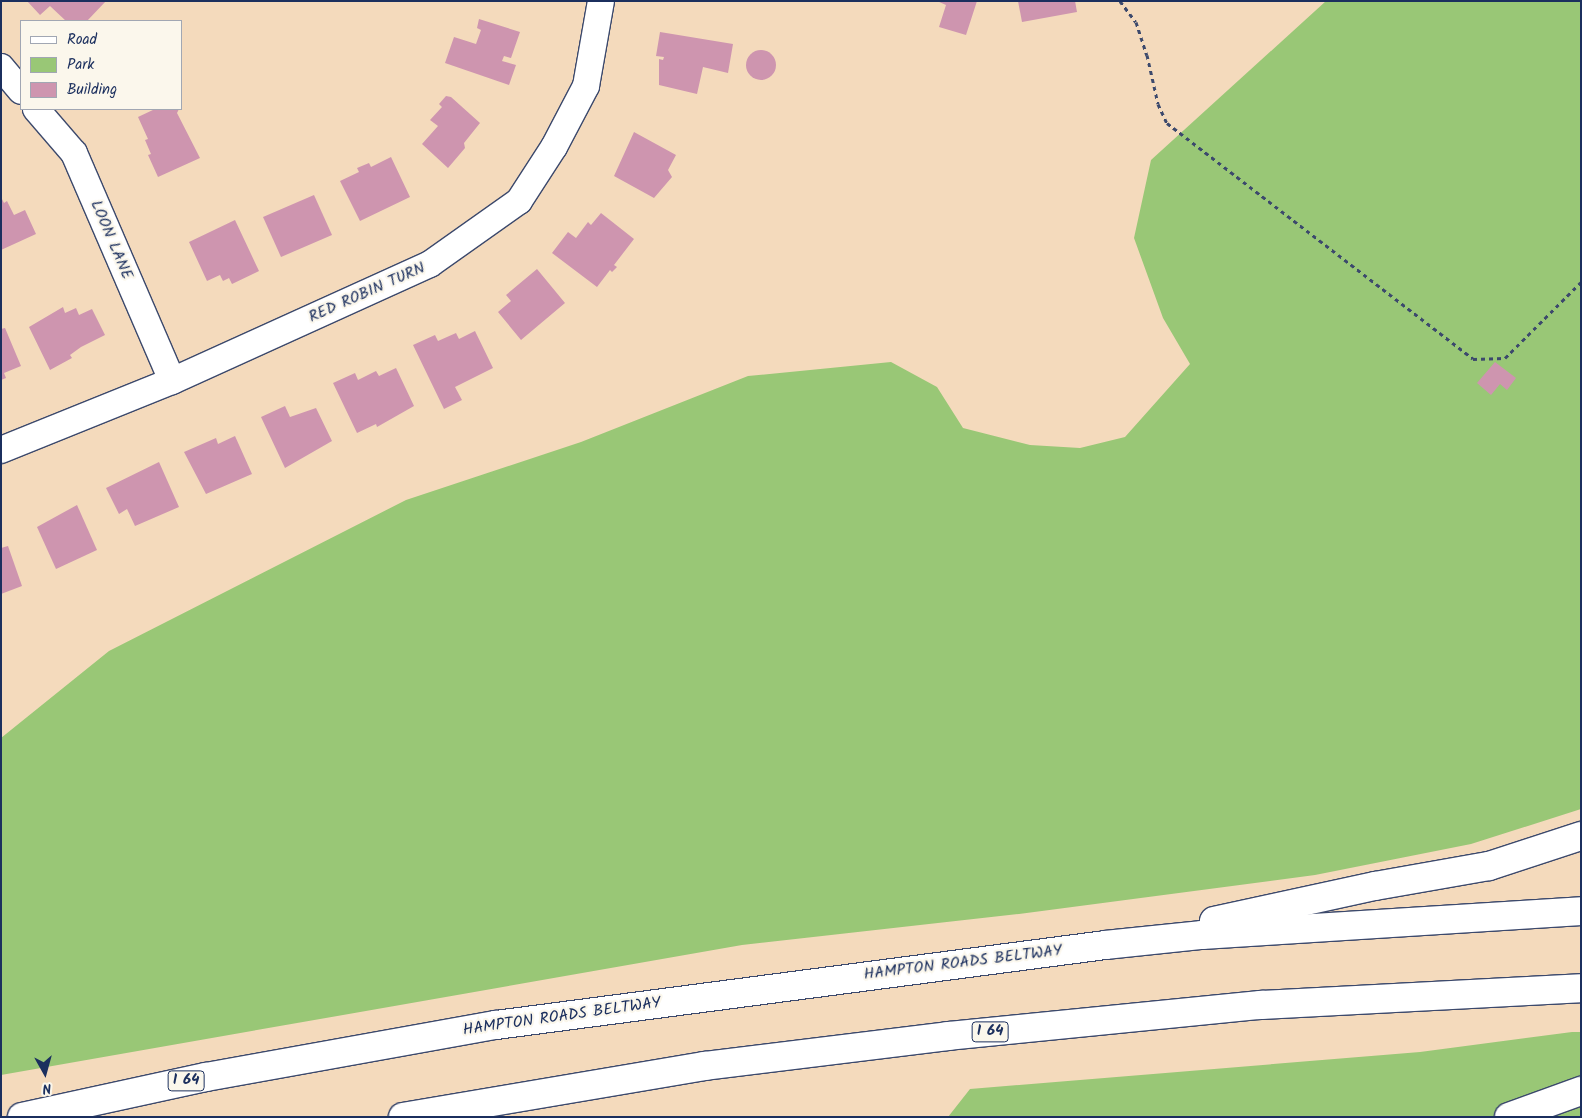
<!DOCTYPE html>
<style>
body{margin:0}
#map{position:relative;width:1582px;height:1118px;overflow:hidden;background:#f4dabc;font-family:Kalam,sans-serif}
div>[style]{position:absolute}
.green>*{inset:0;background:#99c776}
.building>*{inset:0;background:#ce95af}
.round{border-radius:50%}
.path>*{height:3px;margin-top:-1.5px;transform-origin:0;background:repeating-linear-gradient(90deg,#3c496c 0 4px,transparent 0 8px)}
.roads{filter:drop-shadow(1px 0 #3c496c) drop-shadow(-1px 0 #3c496c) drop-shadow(0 1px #3c496c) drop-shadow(0 -1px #3c496c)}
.minor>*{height:26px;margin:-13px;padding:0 13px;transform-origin:13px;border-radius:13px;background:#fff}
.motorway>*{height:28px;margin:-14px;padding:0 14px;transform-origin:14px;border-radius:14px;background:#fff}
span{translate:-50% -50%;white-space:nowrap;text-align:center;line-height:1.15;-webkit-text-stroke:4.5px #fbf7ec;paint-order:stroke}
.shield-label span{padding:1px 4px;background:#fbf7ec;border:1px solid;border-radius:4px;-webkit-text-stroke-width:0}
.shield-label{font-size:15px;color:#1b2f5e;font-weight:700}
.street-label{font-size:16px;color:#1b2f5e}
.frame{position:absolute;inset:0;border:2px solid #1b2f5e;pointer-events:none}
.legend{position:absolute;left:20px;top:20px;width:162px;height:90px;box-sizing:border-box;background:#fbf7ec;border:1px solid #a1a7b3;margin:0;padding:6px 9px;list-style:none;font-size:15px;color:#1b2f5e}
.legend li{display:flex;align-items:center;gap:10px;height:25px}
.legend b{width:25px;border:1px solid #a1a7b3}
.north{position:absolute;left:20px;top:1048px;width:50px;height:50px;-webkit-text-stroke:4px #fbf7ec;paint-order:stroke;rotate:173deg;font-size:14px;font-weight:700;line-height:20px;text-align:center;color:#1b2f5e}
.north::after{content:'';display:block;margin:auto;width:18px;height:22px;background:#1b2f5e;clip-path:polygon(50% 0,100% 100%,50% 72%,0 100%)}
</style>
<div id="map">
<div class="green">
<i style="clip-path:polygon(1326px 1px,1581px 1px,1581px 809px,1471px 844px,1315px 875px,1019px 914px,742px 945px,1px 1075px,1px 738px,109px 651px,406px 500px,581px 442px,748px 376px,891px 362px,937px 387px,963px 428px,1030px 445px,1080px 448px,1125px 437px,1190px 364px,1163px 318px,1134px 238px,1151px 160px)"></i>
<i style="clip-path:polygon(1572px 1032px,1581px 1032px,1581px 1117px,948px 1117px,970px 1089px,1420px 1052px)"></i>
</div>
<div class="building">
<i style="clip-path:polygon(27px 1px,106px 1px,87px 21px,66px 21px,50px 6px,40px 15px)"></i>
<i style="clip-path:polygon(937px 1px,977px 1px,966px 35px,939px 27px,946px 5px)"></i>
<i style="clip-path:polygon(1018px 1px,1075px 1px,1077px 12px,1022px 22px)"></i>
<i style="clip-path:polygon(479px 19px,520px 32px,511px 58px,504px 56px,502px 61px,516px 65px,509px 85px,445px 63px,454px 37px,476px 44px,481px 30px,477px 28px)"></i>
<i style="clip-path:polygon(660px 32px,733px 44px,728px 73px,703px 67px,697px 94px,659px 85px,659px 59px,663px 60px,664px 57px,656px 56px)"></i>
<i class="round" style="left:746px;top:50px;width:30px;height:30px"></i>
<i style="clip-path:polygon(446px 96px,451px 97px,480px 123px,464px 143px,465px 148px,448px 168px,422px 144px,438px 126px,430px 120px,442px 107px,439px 104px)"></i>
<i style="clip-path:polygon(155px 109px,179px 109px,177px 113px,200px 158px,158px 177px,148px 155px,151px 154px,145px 140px,148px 139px,138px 117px)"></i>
<i style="clip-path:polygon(634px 132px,676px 155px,668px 170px,672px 177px,654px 198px,614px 176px)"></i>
<i style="clip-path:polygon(391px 157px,410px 197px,360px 221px,340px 181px,359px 172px,357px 168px,369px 163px,371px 167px)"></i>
<i style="clip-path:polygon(314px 195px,332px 235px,281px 257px,263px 217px)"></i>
<i style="clip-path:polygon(1px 197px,4px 203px,7px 201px,14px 215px,25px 210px,36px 234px,1px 250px)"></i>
<i style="clip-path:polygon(601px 213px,634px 239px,614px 265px,617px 267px,612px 272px,610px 270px,597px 287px,552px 253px,568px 232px,576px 238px,588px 222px,591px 225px)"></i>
<i style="clip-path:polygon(235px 220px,259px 271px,232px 284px,229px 278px,223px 281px,220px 275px,207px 281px,189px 242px)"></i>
<i style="clip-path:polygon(537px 269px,565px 303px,521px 340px,498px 312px,511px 301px,506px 295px)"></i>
<i style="clip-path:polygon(63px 307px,65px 313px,76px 308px,79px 315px,92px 309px,105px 335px,81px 347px,70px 355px,72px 358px,50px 370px,29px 327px)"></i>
<i style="clip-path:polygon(5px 328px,21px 366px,4px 373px,6px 378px,1px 380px,1px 329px)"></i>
<i style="clip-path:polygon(475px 331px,493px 368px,455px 387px,462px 400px,444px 409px,413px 345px,435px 335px,438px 341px,456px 333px,459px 339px)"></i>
<i style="clip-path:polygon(1495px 362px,1516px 378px,1507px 390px,1500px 384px,1491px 395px,1477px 383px)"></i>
<i style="clip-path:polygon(396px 368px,414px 406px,377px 427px,376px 424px,357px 433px,333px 383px,355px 373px,358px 380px,376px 371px,379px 376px)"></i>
<i style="clip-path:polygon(285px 406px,290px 417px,316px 408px,332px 441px,285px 468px,261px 417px)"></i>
<i style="clip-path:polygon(235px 436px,252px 474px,206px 494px,184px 452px,216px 438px,218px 444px)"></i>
<i style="clip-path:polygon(159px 462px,179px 507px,135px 526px,127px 509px,119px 514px,106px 488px)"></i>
<i style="clip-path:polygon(77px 505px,97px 550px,56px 569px,37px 527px)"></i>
<i style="clip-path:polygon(8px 546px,22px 586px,1px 594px,1px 548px)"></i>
</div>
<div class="path">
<i style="left:1120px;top:1px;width:26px;rotate:53deg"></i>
<i style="left:1136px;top:22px;width:35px;rotate:72deg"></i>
<i style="left:1147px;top:55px;width:50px;rotate:77.3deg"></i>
<i style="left:1158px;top:104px;width:21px;rotate:65deg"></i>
<i style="left:1167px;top:123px;width:386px;rotate:37.6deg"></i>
<i style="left:1473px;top:359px;width:32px;rotate:-2deg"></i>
<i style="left:1505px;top:358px;width:107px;rotate:-45deg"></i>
</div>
<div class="roads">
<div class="minor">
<i style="left:1px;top:67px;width:31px;rotate:50deg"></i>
<i style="left:36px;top:109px;width:58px;rotate:49.2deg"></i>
<i style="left:74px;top:153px;width:248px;rotate:66.7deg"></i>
<i style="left:1px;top:450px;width:184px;rotate:-22deg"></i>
<i style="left:172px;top:381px;width:283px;rotate:-24.4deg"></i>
<i style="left:430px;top:264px;width:109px;rotate:-35.3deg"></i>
<i style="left:519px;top:201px;width:64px;rotate:-57.1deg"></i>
<i style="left:554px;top:147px;width:69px;rotate:-62.3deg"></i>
<i style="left:586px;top:86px;width:86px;rotate:-80deg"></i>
</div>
<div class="motorway">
<i style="left:1214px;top:921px;width:165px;rotate:-12.3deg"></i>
<i style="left:1375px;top:886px;width:116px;rotate:-10deg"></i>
<i style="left:1489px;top:866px;width:97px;rotate:-18.1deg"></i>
<i style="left:22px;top:1117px;width:188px;rotate:-12.3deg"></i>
<i style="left:206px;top:1077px;width:295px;rotate:-10.2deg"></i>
<i style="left:496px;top:1025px;width:614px;rotate:-7.48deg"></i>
<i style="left:1105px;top:945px;width:98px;rotate:-5.9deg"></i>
<i style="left:1202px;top:935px;width:380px;rotate:-3.6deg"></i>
<i style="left:403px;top:1117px;width:306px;rotate:-9.6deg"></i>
<i style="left:705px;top:1066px;width:245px;rotate:-7deg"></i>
<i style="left:948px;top:1036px;width:315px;rotate:-5.7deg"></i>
<i style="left:1261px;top:1005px;width:320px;rotate:-3deg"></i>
<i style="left:1509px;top:1117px;width:77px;rotate:-19.9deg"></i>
</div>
</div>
<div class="shield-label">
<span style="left:990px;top:1032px">I 64</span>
<span style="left:186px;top:1081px">I 64</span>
</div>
<div class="street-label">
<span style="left:111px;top:240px;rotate:67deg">LOON LANE</span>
<span style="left:367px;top:293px;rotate:-24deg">RED ROBIN TURN</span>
<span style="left:963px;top:963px;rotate:-7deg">HAMPTON ROADS BELTWAY</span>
<span style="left:562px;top:1017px;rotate:-8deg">HAMPTON ROADS BELTWAY</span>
</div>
<div class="frame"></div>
<ul class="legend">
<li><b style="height:6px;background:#fff"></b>Road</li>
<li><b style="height:14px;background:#99c776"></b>Park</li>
<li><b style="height:14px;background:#ce95af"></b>Building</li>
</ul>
<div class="north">N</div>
</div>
